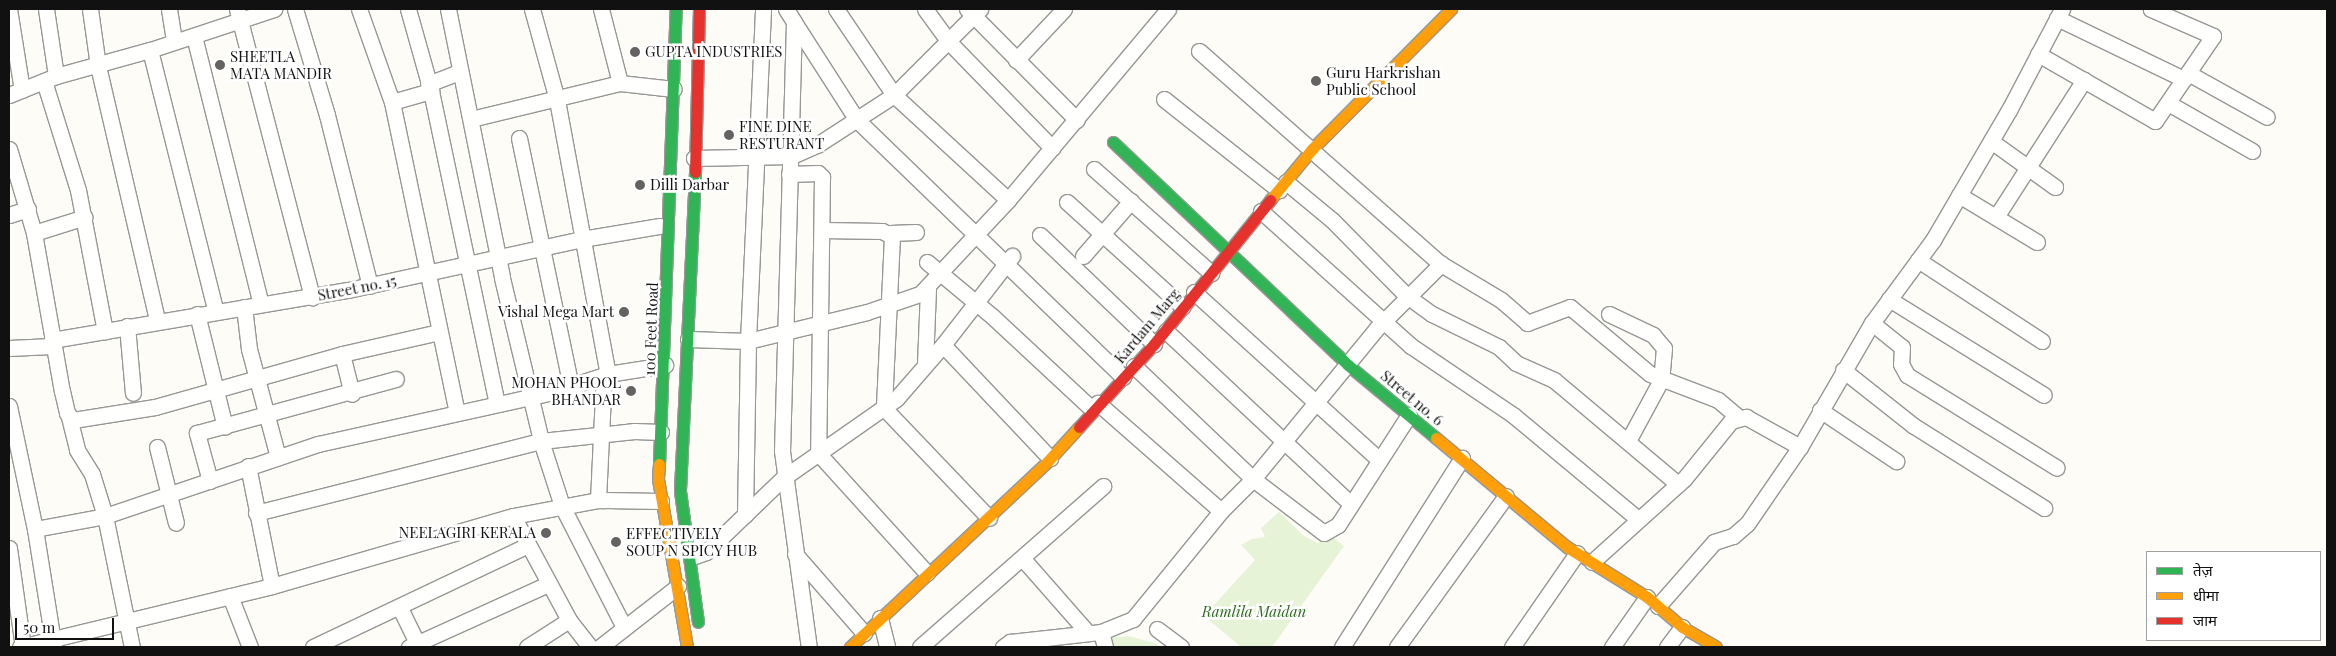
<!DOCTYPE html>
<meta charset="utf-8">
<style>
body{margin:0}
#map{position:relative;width:2336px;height:656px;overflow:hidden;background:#fdfcf7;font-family:"Playfair Display","Noto Sans Devanagari",serif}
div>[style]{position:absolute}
.green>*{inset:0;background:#e7f3d7}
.roads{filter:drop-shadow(1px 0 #979795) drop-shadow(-1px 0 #979795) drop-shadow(0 1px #979795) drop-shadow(0 -1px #979795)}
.street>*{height:15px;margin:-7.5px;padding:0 7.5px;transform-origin:7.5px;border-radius:7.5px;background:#fffffe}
.fast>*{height:11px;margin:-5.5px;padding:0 5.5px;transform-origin:5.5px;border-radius:5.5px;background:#30b455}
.slow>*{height:11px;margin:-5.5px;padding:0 5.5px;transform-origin:5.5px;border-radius:5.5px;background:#ff9f0a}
.jam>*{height:11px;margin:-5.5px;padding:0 5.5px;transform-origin:5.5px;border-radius:5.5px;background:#e5322d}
.dots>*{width:14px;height:14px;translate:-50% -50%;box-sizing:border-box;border:2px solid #fff;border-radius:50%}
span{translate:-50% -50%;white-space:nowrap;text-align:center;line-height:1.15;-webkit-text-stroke:5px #fff;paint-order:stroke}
.poi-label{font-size:15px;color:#111}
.left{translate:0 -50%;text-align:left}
.right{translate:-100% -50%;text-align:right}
.street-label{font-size:15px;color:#111}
.park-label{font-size:15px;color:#2f6b1f;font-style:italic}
.frame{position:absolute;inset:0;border:10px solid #111;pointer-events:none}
.legend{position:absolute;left:2146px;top:551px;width:175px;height:90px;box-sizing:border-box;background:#fff;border:1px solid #a0a0a0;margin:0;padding:6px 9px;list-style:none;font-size:15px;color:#111}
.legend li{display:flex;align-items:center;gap:10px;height:25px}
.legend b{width:25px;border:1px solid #a0a0a0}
.scale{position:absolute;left:15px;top:618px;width:99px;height:22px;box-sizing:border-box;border:2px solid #111;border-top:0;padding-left:6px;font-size:15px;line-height:18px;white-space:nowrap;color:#111;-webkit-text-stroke:4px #fff;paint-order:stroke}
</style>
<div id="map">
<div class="green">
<i style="clip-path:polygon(1279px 512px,1304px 536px,1317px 543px,1331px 536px,1344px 546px,1272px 647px,1241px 647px,1204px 616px,1255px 560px,1241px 545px,1252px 539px,1265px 537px,1261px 528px)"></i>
<i style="clip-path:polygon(1128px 636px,1155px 643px,1161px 647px,1107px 647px,1106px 638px)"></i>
</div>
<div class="roads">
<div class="street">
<i style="left:9px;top:9px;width:82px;rotate:80.9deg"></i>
<i style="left:46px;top:9px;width:68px;rotate:81.5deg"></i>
<i style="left:90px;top:9px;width:58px;rotate:82deg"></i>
<i style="left:98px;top:66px;width:261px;rotate:76.9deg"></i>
<i style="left:169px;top:9px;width:33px;rotate:81deg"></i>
<i style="left:237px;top:9px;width:298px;rotate:75.4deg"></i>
<i style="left:295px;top:9px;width:111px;rotate:73.2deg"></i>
<i style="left:327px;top:115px;width:176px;rotate:75.9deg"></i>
<i style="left:359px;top:9px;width:99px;rotate:70.5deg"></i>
<i style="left:392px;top:102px;width:317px;rotate:78.2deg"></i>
<i style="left:408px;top:9px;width:85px;rotate:74.3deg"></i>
<i style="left:431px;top:91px;width:319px;rotate:78.1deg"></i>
<i style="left:448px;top:9px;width:274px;rotate:78.6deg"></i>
<i style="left:502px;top:278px;width:168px;rotate:76.5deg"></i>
<i style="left:541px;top:441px;width:68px;rotate:72.1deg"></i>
<i style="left:562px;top:506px;width:136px;rotate:62.9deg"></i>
<i style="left:532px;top:9px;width:94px;rotate:74.6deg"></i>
<i style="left:557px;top:100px;width:279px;rotate:79.5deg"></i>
<i style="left:601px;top:9px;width:76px;rotate:75.6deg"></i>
<i style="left:786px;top:9px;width:15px;rotate:58deg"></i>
<i style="left:794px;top:22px;width:429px;rotate:91.6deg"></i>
<i style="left:782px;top:451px;width:198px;rotate:82.2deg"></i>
<i style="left:836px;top:9px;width:104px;rotate:56deg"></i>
<i style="left:894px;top:95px;width:155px;rotate:42.6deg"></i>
<i style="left:925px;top:9px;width:41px;rotate:54deg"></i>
<i style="left:949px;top:42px;width:148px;rotate:45.8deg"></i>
<i style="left:967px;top:9px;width:156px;rotate:45.3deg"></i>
<i style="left:2057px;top:18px;width:141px;rotate:25.7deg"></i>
<i style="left:794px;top:22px;width:117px;rotate:57.3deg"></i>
<i style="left:857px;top:120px;width:370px;rotate:44deg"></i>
<i style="left:194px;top:36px;width:276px;rotate:76deg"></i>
<i style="left:150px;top:50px;width:270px;rotate:75.9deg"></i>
<i style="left:1199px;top:51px;width:322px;rotate:41.4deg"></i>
<i style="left:1441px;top:264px;width:70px;rotate:31deg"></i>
<i style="left:1501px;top:300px;width:35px;rotate:41deg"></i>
<i style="left:1527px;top:323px;width:46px;rotate:-20.4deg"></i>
<i style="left:1570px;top:307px;width:104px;rotate:39.9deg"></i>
<i style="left:1650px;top:374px;width:73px;rotate:20.9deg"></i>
<i style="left:1718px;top:400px;width:26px;rotate:40deg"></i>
<i style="left:2038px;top:54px;width:135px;rotate:29.8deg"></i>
<i style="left:2155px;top:121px;width:103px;rotate:-55.7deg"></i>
<i style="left:2213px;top:36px;width:68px;rotate:-156.5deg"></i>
<i style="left:1016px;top:60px;width:70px;rotate:-46.7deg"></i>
<i style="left:2188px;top:73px;width:90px;rotate:29.1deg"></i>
<i style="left:44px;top:81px;width:114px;rotate:72.7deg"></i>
<i style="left:78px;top:190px;width:144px;rotate:79.2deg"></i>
<i style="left:428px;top:84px;width:34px;rotate:-21deg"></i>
<i style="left:9px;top:95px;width:51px;rotate:-22deg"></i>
<i style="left:56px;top:76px;width:98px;rotate:-15.5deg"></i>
<i style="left:150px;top:50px;width:131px;rotate:-18.3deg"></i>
<i style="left:1164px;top:99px;width:147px;rotate:38.4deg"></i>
<i style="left:392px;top:102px;width:41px;rotate:-15.8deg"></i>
<i style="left:2168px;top:103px;width:97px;rotate:29.7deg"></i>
<i style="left:471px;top:119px;width:153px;rotate:-13.6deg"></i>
<i style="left:620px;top:83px;width:54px;rotate:6.3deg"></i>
<i style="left:519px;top:138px;width:253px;rotate:78.2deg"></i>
<i style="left:1991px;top:141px;width:79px;rotate:35.7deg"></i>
<i style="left:9px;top:149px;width:88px;rotate:73.4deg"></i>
<i style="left:34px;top:233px;width:160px;rotate:80deg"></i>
<i style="left:62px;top:391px;width:23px;rotate:77deg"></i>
<i style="left:67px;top:413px;width:9px;rotate:49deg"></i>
<i style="left:73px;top:420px;width:83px;rotate:-9deg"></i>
<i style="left:155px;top:407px;width:194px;rotate:-15.8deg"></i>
<i style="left:342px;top:354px;width:99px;rotate:-12.8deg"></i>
<i style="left:694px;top:158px;width:98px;rotate:-1.2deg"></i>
<i style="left:792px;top:156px;width:27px;rotate:-24deg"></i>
<i style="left:817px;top:145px;width:92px;rotate:-33deg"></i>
<i style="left:894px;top:95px;width:122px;rotate:-45deg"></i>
<i style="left:1094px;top:169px;width:157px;rotate:41.6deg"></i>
<i style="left:789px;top:174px;width:29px;rotate:-2deg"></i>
<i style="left:818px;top:173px;width:6px;rotate:45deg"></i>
<i style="left:822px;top:177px;width:276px;rotate:90.8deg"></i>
<i style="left:818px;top:453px;width:162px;rotate:47.8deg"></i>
<i style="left:1286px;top:182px;width:60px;rotate:39.6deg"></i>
<i style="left:1332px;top:220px;width:107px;rotate:45.4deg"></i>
<i style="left:1407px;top:296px;width:31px;rotate:36deg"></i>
<i style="left:1432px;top:314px;width:75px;rotate:26.2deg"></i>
<i style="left:1499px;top:347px;width:23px;rotate:43deg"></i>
<i style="left:1516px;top:363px;width:42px;rotate:24.1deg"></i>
<i style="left:1554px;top:380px;width:162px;rotate:40deg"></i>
<i style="left:1959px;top:195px;width:91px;rotate:31.1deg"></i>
<i style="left:1067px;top:202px;width:156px;rotate:42.2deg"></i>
<i style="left:1261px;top:211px;width:202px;rotate:42deg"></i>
<i style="left:1411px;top:346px;width:123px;rotate:34.1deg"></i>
<i style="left:1513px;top:415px;width:163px;rotate:39.8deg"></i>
<i style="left:9px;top:215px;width:20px;rotate:-18deg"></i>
<i style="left:1996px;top:217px;width:163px;rotate:-57.3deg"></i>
<i style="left:822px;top:230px;width:60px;rotate:1deg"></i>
<i style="left:882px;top:231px;width:11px;rotate:27deg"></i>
<i style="left:892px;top:236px;width:172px;rotate:92.7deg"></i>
<i style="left:884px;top:408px;width:152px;rotate:46.3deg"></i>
<i style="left:34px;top:233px;width:53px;rotate:-17.4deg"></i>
<i style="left:890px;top:233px;width:26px;rotate:-2deg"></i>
<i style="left:1040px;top:235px;width:158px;rotate:43.7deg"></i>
<i style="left:1083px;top:256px;width:73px;rotate:-48.9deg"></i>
<i style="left:1918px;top:260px;width:148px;rotate:33.2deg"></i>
<i style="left:927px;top:262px;width:86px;rotate:39.8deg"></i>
<i style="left:993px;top:317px;width:135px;rotate:42.9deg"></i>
<i style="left:1194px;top:292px;width:250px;rotate:42.2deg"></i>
<i style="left:1889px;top:299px;width:182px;rotate:31.8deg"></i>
<i style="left:244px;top:307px;width:42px;rotate:83.2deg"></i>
<i style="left:249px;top:349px;width:112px;rotate:75deg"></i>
<i style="left:197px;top:314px;width:116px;rotate:76.1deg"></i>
<i style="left:1609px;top:314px;width:49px;rotate:25.5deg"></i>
<i style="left:1653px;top:335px;width:17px;rotate:50deg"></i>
<i style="left:1664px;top:348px;width:32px;rotate:95deg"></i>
<i style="left:1661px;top:380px;width:69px;rotate:118.4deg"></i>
<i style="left:1872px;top:323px;width:38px;rotate:39deg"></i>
<i style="left:1902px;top:347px;width:17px;rotate:93deg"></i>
<i style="left:1901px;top:364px;width:13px;rotate:61deg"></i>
<i style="left:1907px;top:375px;width:176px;rotate:31.8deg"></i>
<i style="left:127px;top:326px;width:67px;rotate:84.9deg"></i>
<i style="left:1166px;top:331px;width:253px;rotate:43.1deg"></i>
<i style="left:688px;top:339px;width:60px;rotate:1.9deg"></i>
<i style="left:748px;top:341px;width:122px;rotate:-13.7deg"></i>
<i style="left:867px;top:312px;width:56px;rotate:-18.8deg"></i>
<i style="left:920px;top:294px;width:129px;rotate:-46.9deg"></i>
<i style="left:1008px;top:200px;width:249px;rotate:-50deg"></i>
<i style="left:52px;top:340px;width:300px;rotate:-9.6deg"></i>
<i style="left:348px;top:290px;width:239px;rotate:-12.3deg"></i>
<i style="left:582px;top:239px;width:79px;rotate:-9.5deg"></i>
<i style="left:943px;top:345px;width:156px;rotate:46.6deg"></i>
<i style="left:9px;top:348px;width:43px;rotate:-2.7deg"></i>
<i style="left:342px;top:354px;width:41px;rotate:76deg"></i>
<i style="left:925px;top:364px;width:76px;rotate:-87.7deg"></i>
<i style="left:1134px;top:366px;width:164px;rotate:43.5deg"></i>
<i style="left:1253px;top:479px;width:89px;rotate:37.3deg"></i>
<i style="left:1324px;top:533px;width:16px;rotate:-30deg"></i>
<i style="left:1338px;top:525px;width:131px;rotate:-57.2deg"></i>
<i style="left:1843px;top:370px;width:90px;rotate:38.3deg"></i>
<i style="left:1914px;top:426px;width:154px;rotate:32.2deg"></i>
<i style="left:9px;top:406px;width:126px;rotate:78.1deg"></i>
<i style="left:35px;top:529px;width:120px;rotate:80.9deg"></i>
<i style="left:1820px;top:410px;width:92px;rotate:33.9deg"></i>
<i style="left:69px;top:417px;width:34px;rotate:76deg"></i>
<i style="left:77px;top:450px;width:28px;rotate:58deg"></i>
<i style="left:92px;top:474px;width:44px;rotate:72.8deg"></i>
<i style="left:105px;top:516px;width:134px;rotate:78.4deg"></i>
<i style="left:157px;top:447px;width:78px;rotate:76deg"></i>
<i style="left:248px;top:466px;width:122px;rotate:78.7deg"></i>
<i style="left:210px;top:481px;width:50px;rotate:-105.2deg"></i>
<i style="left:197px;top:433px;width:206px;rotate:-15.2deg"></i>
<i style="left:598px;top:500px;width:125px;rotate:-87.3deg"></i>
<i style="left:1221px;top:511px;width:45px;rotate:-45deg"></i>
<i style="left:1253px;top:479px;width:195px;rotate:-50.6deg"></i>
<i style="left:1377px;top:328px;width:91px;rotate:-45deg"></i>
<i style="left:256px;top:513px;width:294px;rotate:-14.2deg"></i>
<i style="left:541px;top:441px;width:94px;rotate:-6.1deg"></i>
<i style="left:634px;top:431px;width:27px;rotate:2deg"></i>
<i style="left:745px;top:515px;width:174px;rotate:-89deg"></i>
<i style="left:748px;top:341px;width:332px;rotate:-87.4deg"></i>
<i style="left:513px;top:516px;width:86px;rotate:-10.7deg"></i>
<i style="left:598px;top:500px;width:63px;rotate:0.9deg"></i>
<i style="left:35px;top:529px;width:71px;rotate:-10.5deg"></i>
<i style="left:105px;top:516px;width:225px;rotate:-18.7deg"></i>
<i style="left:318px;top:444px;width:240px;rotate:-12.5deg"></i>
<i style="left:552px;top:392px;width:59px;rotate:-17.8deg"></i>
<i style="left:608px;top:374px;width:58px;rotate:-9deg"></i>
<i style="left:9px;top:548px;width:100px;rotate:82deg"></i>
<i style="left:795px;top:554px;width:105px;rotate:48.9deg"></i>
<i style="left:695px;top:556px;width:12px;rotate:-20deg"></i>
<i style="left:706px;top:552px;width:107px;rotate:-43.9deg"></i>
<i style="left:783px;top:478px;width:138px;rotate:-35deg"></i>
<i style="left:896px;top:399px;width:72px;rotate:-49deg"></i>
<i style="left:943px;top:345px;width:113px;rotate:-52.2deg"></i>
<i style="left:1023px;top:559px;width:98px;rotate:48.7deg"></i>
<i style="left:1592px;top:562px;width:124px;rotate:-42.1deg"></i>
<i style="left:1684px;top:479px;width:75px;rotate:-51deg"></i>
<i style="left:1731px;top:421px;width:16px;rotate:-15deg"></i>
<i style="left:1746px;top:417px;width:62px;rotate:29.1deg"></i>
<i style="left:230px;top:596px;width:55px;rotate:68.6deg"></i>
<i style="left:1658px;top:606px;width:85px;rotate:-48.8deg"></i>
<i style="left:1714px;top:542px;width:20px;rotate:-18deg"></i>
<i style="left:1733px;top:536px;width:18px;rotate:-41deg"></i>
<i style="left:1747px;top:524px;width:93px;rotate:-55.5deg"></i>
<i style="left:1800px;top:447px;width:143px;rotate:-59.9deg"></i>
<i style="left:1872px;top:323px;width:103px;rotate:-53.7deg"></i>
<i style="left:1933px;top:240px;width:151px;rotate:-59.7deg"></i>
<i style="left:2009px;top:110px;width:114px;rotate:-62.3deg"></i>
<i style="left:400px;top:608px;width:43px;rotate:64deg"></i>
<i style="left:880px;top:618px;width:30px;rotate:76deg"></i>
<i style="left:1157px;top:629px;width:30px;rotate:37deg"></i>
<i style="left:1101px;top:632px;width:16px;rotate:75deg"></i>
<i style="left:20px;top:647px;width:259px;rotate:-13.6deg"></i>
<i style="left:272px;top:586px;width:251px;rotate:-16.2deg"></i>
<i style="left:513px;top:516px;width:118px;rotate:61.7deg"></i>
<i style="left:569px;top:620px;width:34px;rotate:52deg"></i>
<i style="left:313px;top:647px;width:238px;rotate:-25.4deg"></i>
<i style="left:409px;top:647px;width:153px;rotate:-24.4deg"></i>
<i style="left:527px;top:647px;width:50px;rotate:-32.7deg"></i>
<i style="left:600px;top:647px;width:99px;rotate:-38deg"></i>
<i style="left:920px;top:647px;width:244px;rotate:-41.3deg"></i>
<i style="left:1003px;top:647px;width:9px;rotate:-36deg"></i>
<i style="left:1010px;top:642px;width:92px;rotate:-6.3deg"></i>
<i style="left:1101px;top:632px;width:35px;rotate:-22deg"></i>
<i style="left:1133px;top:619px;width:139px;rotate:-50.8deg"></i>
<i style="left:1221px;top:511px;width:164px;rotate:-138.7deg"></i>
<i style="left:1342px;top:647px;width:224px;rotate:-57.6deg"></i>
<i style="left:1397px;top:647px;width:186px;rotate:-54.2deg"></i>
<i style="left:1512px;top:647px;width:114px;rotate:-55.3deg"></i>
<i style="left:1612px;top:647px;width:61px;rotate:-55deg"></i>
<i style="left:1667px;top:647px;width:25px;rotate:-53deg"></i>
</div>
<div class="fast">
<i style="left:1113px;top:142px;width:324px;rotate:43.5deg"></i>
<i style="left:1348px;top:365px;width:114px;rotate:39.7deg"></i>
<i style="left:695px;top:172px;width:319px;rotate:92.7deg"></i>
<i style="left:680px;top:491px;width:132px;rotate:82.2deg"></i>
<i style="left:659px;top:464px;width:455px;rotate:-87.9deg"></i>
</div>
<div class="slow">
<i style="left:1270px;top:200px;width:66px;rotate:-50.5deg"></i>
<i style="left:1312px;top:149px;width:197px;rotate:-45.2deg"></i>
<i style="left:1436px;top:438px;width:170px;rotate:39.8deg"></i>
<i style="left:1567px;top:547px;width:94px;rotate:32deg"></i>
<i style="left:1647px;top:597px;width:46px;rotate:40.6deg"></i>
<i style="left:1682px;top:627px;width:39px;rotate:30deg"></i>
<i style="left:659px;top:464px;width:15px;rotate:94deg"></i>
<i style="left:658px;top:479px;width:170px;rotate:80.2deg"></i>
<i style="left:850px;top:647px;width:270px;rotate:-43.2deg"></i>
<i style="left:1047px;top:462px;width:47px;rotate:-47.6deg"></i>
</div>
<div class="jam">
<i style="left:695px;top:172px;width:163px;rotate:-88.6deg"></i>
<i style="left:1079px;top:427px;width:112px;rotate:-47.9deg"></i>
<i style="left:1154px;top:344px;width:185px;rotate:-51.1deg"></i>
</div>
</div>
<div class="dots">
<i style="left:635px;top:52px;background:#646362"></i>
<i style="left:220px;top:65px;background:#646362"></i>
<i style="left:1316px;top:81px;background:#646362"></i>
<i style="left:729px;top:135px;background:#646362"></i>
<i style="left:640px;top:185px;background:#646362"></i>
<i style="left:624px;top:312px;background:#646362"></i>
<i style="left:631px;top:391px;background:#646362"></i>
<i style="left:546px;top:533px;background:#646362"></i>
<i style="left:616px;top:542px;background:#646362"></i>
</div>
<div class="poi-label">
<span class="left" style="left:645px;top:52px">GUPTA INDUSTRIES</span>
<span class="left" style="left:230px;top:65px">SHEETLA<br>MATA MANDIR</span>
<span class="left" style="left:1326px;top:81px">Guru Harkrishan<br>Public School</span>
<span class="left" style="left:739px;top:135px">FINE DINE<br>RESTURANT</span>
<span class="left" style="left:650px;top:185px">Dilli Darbar</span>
<span class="right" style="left:614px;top:312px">Vishal Mega Mart</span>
<span class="right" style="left:621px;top:391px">MOHAN PHOOL<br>BHANDAR</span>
<span class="right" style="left:536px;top:533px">NEELAGIRI KERALA</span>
<span class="left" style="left:626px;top:542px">EFFECTIVELY<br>SOUP N SPICY HUB</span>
</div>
<div class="street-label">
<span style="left:357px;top:288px;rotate:-11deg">Street no. 15</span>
<span style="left:1147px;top:326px;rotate:-50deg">Kardam Marg</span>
<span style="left:651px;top:329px;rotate:-88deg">100 Feet Road</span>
<span style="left:1412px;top:398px;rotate:40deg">Street no. 6</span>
</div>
<div class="park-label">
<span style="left:1254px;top:612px">Ramlila Maidan</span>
</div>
<div class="frame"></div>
<ul class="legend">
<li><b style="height:6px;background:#30b455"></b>तेज़</li>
<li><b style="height:6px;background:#ff9f0a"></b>धीमा</li>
<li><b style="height:6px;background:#e5322d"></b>जाम</li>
</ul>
<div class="scale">50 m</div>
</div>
